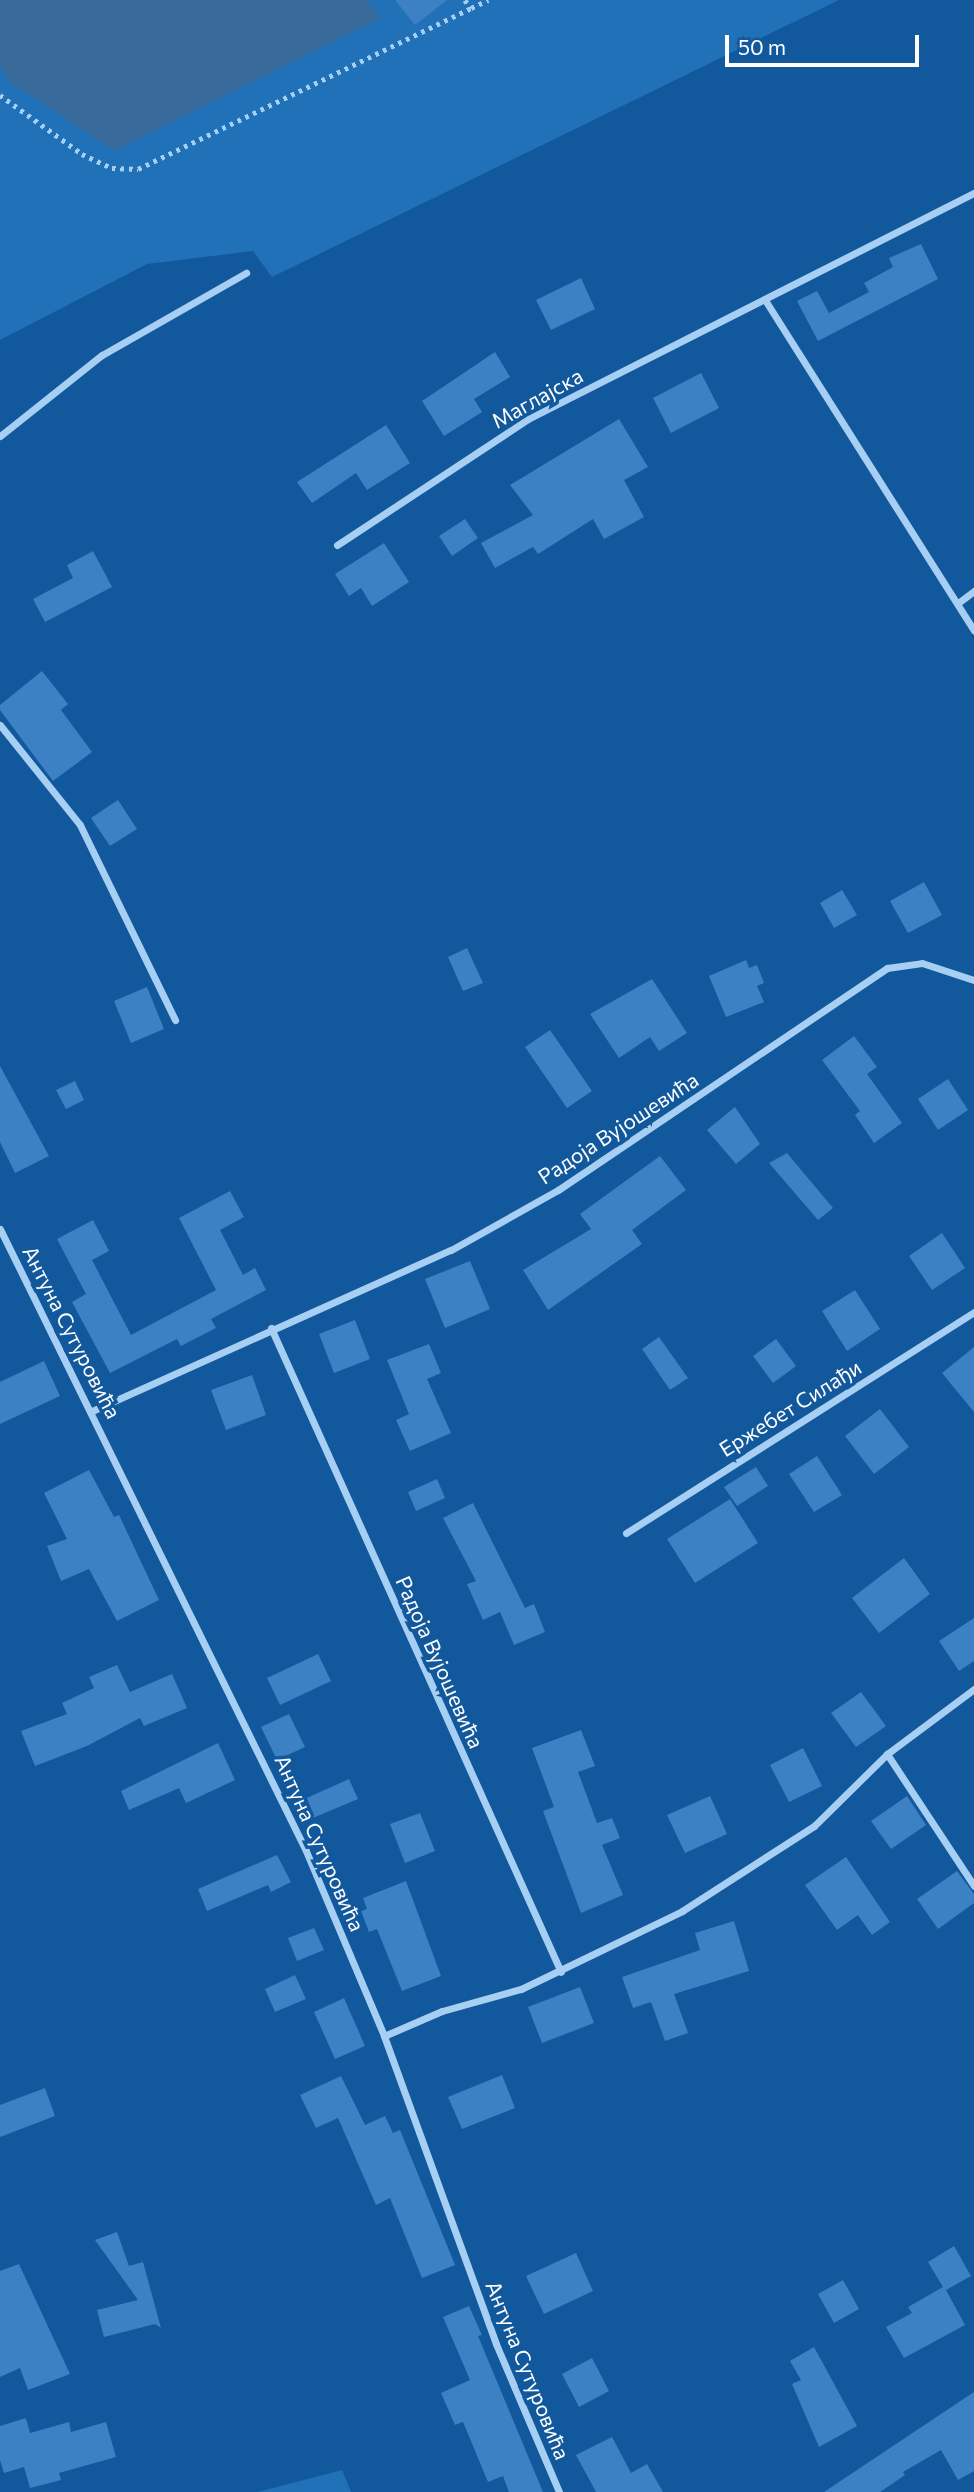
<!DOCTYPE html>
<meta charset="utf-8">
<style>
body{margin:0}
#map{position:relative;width:974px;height:2492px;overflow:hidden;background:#12589c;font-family:Commissioner,sans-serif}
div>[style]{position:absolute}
.green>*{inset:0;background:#2171b9}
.water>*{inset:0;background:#37699a}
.building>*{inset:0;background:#3b81c3}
.path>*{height:4.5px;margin-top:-2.25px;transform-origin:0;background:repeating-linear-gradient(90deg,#a7cff4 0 3.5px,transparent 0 8.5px)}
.minor>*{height:7px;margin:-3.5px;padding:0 3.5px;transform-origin:3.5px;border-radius:3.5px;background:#a7cff4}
span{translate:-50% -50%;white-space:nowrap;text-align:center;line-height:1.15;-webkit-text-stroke:7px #12589c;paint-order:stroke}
.street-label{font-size:21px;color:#fff}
.scale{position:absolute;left:725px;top:35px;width:194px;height:32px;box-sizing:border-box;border:4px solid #fff;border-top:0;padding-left:9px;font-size:21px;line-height:24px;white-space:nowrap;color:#fff;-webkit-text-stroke:5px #12589c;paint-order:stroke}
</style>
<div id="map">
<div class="green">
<i style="clip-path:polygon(0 0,839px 0,272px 277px,253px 251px,147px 264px,0 340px)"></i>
<i style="clip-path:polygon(342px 2470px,351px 2492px,258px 2492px)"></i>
</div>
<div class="water">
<i style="clip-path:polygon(0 0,366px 0,381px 18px,114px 151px,9px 81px,0 66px)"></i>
</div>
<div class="building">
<i style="clip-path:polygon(395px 0,447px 0,415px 25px)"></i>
<i style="clip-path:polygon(921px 244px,938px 279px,818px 341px,797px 301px,817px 291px,829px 313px,869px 292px,864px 283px,893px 267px,889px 258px)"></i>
<i style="clip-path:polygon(581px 278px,595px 309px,551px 330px,536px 300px)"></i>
<i style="clip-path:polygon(495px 352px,510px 377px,474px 399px,482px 412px,444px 436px,422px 401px)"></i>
<i style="clip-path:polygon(701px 373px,719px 408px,671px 433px,653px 398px)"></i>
<i style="clip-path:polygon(619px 419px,648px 467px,624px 480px,644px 517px,604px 539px,593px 519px,538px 554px,533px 547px,495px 568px,481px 543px,533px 515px,510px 485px)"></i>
<i style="clip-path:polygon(386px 425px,410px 463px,367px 490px,356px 473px,312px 503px,297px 482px)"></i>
<i style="clip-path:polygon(465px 519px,478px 538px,452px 556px,439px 536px)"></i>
<i style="clip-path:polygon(384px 543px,409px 582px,372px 606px,361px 588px,349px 596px,335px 574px)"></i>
<i style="clip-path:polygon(93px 551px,112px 587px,45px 622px,33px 599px,73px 578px,67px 565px)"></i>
<i style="clip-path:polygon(42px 671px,68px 704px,61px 710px,92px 752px,53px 781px,0 710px,0 705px)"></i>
<i style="clip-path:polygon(118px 800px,137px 829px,110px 846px,91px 818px)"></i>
<i style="clip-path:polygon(924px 882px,942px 915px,908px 933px,890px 901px)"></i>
<i style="clip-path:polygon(842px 890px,857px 915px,834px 928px,820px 903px)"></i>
<i style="clip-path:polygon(467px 948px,483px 983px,463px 991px,448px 957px)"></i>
<i style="clip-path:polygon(746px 960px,749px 968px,757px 965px,764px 983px,757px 986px,764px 1002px,726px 1017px,709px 976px)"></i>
<i style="clip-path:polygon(652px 979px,687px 1033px,659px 1051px,650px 1037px,619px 1058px,590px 1014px)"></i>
<i style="clip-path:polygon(147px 987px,164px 1029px,131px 1043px,114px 1001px)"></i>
<i style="clip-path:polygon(550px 1030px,592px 1091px,567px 1108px,525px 1047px)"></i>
<i style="clip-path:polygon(854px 1036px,877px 1067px,867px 1074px,902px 1123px,874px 1143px,855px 1115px,860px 1111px,822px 1060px)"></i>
<i style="clip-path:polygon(0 1066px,49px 1156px,15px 1173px,0 1142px)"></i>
<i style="clip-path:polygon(948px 1079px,968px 1110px,938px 1130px,918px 1099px)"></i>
<i style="clip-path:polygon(75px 1081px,84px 1100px,66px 1109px,56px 1090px)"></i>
<i style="clip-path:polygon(735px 1107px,760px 1144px,736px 1164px,707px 1130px)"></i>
<i style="clip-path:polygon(787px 1153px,833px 1208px,818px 1220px,769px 1163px)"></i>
<i style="clip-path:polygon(660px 1156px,686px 1190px,632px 1230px,642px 1244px,548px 1310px,523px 1270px,591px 1229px,580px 1214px)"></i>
<i style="clip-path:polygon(230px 1191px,244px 1217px,220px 1230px,243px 1275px,255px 1268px,266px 1290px,211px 1319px,216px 1328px,181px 1346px,177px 1339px,110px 1373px,72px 1302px,86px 1294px,57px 1239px,93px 1220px,109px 1251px,92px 1260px,131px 1335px,216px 1290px,179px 1218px)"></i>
<i style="clip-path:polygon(942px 1233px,965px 1268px,932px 1290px,909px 1256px)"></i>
<i style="clip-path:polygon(470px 1261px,490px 1309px,445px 1328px,425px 1279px)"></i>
<i style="clip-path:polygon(855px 1290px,880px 1329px,847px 1351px,822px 1311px)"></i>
<i style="clip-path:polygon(355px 1320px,370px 1359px,334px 1373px,319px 1334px)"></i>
<i style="clip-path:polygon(659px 1337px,688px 1378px,670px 1390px,642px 1349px)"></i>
<i style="clip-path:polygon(776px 1339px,796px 1366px,773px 1383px,753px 1356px)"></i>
<i style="clip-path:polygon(429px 1344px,441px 1373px,427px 1379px,451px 1433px,410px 1451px,396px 1420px,409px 1414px,387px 1360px)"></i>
<i style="clip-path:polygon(974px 1347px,974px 1412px,942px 1373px)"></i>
<i style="clip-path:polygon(44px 1361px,60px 1396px,0 1424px,0 1382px)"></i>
<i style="clip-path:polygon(252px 1375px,266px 1415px,226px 1430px,211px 1390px)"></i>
<i style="clip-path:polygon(880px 1409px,909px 1447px,874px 1474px,845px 1436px)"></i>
<i style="clip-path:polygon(817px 1456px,842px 1495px,814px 1512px,789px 1474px)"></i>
<i style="clip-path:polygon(756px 1467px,768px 1486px,737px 1506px,724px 1487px)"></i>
<i style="clip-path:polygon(89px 1470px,114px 1517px,119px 1515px,159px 1600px,117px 1621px,89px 1569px,61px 1581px,47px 1546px,67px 1539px,44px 1493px)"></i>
<i style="clip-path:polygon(437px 1479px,445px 1498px,416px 1511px,408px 1492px)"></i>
<i style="clip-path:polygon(730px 1499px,758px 1543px,695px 1583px,667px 1539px)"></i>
<i style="clip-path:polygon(473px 1503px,525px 1608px,534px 1604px,545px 1632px,514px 1645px,500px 1612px,483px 1620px,467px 1584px,476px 1581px,443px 1518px)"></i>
<i style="clip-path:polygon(904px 1558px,930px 1594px,879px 1633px,852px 1598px)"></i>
<i style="clip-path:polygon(974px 1618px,974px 1661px,959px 1671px,939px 1641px)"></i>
<i style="clip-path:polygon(318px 1654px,331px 1681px,280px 1705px,267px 1678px)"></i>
<i style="clip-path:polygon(117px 1665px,130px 1692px,172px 1674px,187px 1708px,144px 1726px,140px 1718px,87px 1746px,35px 1766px,21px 1731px,67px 1714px,62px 1703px,94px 1688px,89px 1677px)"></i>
<i style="clip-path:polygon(861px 1692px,886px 1726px,856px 1747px,831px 1713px)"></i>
<i style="clip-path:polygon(289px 1714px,305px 1747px,277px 1760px,261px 1727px)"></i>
<i style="clip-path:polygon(581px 1730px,595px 1766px,578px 1772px,597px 1823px,612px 1818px,620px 1838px,602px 1845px,623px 1895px,581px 1913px,543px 1811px,554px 1807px,532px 1748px)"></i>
<i style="clip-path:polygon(218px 1743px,235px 1780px,186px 1803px,179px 1788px,129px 1810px,121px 1791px)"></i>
<i style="clip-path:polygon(803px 1748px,822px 1786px,789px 1802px,770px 1765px)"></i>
<i style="clip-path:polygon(349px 1779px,358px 1799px,308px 1820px,300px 1801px)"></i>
<i style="clip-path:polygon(710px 1796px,727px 1834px,685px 1853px,667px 1815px)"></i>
<i style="clip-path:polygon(907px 1796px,926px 1825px,891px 1849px,871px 1821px)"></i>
<i style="clip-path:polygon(420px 1813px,435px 1851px,405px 1863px,390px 1824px)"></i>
<i style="clip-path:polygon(277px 1855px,291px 1882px,271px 1892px,268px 1885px,207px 1911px,198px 1889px)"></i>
<i style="clip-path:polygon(846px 1857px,890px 1922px,872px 1935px,858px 1915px,837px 1930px,805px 1885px)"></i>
<i style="clip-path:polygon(957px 1871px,974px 1894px,974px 1903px,938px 1929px,917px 1899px)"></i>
<i style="clip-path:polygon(406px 1881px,441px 1976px,402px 1991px,377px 1929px,369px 1932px,361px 1911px,367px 1909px,363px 1898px)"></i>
<i style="clip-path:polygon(734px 1921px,749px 1971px,674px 1994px,688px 2033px,665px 2041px,651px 2002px,633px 2008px,622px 1977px,700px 1950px,695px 1933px)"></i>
<i style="clip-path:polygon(314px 1928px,324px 1950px,297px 1961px,288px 1938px)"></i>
<i style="clip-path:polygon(295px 1975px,306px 1999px,275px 2012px,265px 1989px)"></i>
<i style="clip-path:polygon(580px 1987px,594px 2023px,542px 2043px,528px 2007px)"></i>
<i style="clip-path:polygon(344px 1998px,365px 2046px,335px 2059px,314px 2012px)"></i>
<i style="clip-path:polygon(502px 2075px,515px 2108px,462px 2129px,448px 2097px)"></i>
<i style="clip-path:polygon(341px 2076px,365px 2125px,385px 2116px,393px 2133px,400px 2130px,455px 2265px,422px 2278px,390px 2198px,376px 2205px,338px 2118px,316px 2128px,300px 2095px)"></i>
<i style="clip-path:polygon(45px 2088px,55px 2116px,0 2137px,0 2105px)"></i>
<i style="clip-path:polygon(117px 2232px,129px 2266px,143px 2262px,161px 2328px,155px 2324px,104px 2337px,97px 2310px,138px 2300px,95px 2240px)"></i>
<i style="clip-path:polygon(954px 2246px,971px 2276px,946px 2290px,965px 2325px,904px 2358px,886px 2327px,912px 2313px,908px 2307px,943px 2287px,928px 2262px)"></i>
<i style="clip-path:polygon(576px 2253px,593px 2291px,544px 2314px,526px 2276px)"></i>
<i style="clip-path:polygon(19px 2264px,70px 2374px,28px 2390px,20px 2368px,0 2377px,0 2271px)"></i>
<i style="clip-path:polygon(843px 2280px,859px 2309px,834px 2323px,818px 2294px)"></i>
<i style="clip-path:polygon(469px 2306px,482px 2335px,478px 2336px,543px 2492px,509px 2492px,503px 2476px,488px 2482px,463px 2422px,455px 2425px,441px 2393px,470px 2380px,443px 2317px)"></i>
<i style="clip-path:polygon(814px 2347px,857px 2426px,819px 2447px,792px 2384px,801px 2380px,790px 2361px)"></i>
<i style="clip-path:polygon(592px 2358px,609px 2391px,579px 2407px,562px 2374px)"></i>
<i style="clip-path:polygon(974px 2392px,974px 2471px,958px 2480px,941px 2450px,903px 2472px,905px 2475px,880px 2492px,824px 2492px)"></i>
<i style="clip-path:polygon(26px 2418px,30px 2433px,69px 2422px,71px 2432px,106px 2422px,116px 2457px,59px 2473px,61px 2480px,30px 2488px,24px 2467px,4px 2473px,0 2460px,0 2426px)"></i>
<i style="clip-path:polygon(612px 2437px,631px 2473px,647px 2464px,663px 2492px,596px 2492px,576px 2455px)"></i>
</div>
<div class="path">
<i style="left:465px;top:0;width:10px;rotate:53deg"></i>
<i style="left:471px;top:8px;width:19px;rotate:-25deg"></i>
<i style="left:0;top:95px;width:101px;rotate:35.7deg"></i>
<i style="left:82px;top:154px;width:33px;rotate:25deg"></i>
<i style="left:112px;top:168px;width:26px;rotate:2deg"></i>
<i style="left:138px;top:169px;width:370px;rotate:-25.8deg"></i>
</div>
<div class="minor">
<i style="left:765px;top:300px;width:391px;rotate:57.7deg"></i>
<i style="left:0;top:436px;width:130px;rotate:-38.5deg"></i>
<i style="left:102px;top:355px;width:166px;rotate:-29.7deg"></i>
<i style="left:337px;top:545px;width:229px;rotate:-33.4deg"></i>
<i style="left:528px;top:419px;width:500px;rotate:-26.9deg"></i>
<i style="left:958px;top:603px;width:20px;rotate:-37deg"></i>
<i style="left:0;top:725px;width:128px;rotate:51.3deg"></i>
<i style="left:80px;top:825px;width:217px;rotate:64deg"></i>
<i style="left:0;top:1229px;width:693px;rotate:63.8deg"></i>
<i style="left:306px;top:1851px;width:201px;rotate:67.1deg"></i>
<i style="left:384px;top:2036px;width:328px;rotate:70deg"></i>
<i style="left:496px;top:2344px;width:161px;rotate:66.9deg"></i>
<i style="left:271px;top:1328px;width:706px;rotate:65.76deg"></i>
<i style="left:92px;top:1411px;width:393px;rotate:-24.2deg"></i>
<i style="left:451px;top:1250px;width:123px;rotate:-29.3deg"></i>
<i style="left:558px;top:1190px;width:397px;rotate:-34deg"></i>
<i style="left:887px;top:968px;width:35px;rotate:-8deg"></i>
<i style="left:922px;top:963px;width:55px;rotate:18.1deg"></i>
<i style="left:626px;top:1533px;width:412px;rotate:-32.4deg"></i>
<i style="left:887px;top:1754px;width:158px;rotate:56.6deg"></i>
<i style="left:384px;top:2036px;width:63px;rotate:-23.3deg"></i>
<i style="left:442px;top:2011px;width:82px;rotate:-15.6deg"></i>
<i style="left:521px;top:1989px;width:179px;rotate:-25.8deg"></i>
<i style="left:682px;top:1911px;width:157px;rotate:-32.8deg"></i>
<i style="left:814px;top:1826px;width:103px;rotate:-44.6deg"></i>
<i style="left:887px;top:1754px;width:109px;rotate:-36.8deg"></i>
</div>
<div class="street-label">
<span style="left:537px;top:398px;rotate:-29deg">Маглајска</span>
<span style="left:618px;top:1128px;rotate:-33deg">Радоја Вујошевића</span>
<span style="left:72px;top:1332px;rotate:63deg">Антуна Сутуровића</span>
<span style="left:790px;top:1408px;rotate:-32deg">Ержебет Силађи</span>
<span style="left:440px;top:1662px;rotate:66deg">Радоја Вујошевића</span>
<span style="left:320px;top:1843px;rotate:66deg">Антуна Сутуровића</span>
<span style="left:528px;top:2370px;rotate:68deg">Антуна Сутуровића</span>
</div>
<div class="scale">50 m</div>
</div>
